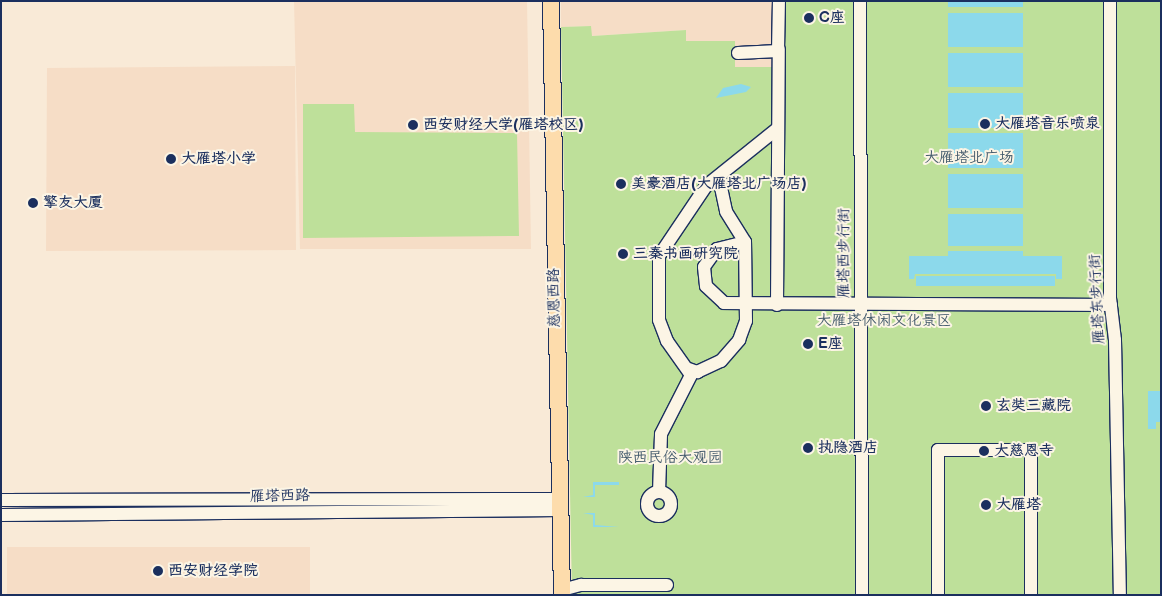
<!DOCTYPE html>
<meta charset="utf-8">
<style>
body{margin:0}
#map{position:relative;width:1162px;height:596px;overflow:hidden;background:#f9ead7;font-family:"Balsamiq Sans","LXGW WenKai TC",sans-serif}
div>[style]{position:absolute}
.built>*{inset:0;background:#f6ddc6}
.green>*{inset:0;background:#bee09a}
.water>*{inset:0;background:#8cd9eb}
.roads{filter:drop-shadow(1px 0 #1b2f5e) drop-shadow(-1px 0 #1b2f5e) drop-shadow(0 1px #1b2f5e) drop-shadow(0 -1px #1b2f5e)}
.minor>*{height:12px;margin:-6px;padding:0 6px;transform-origin:6px;border-radius:6px;background:#fcf5e5}
.minor>.ring{margin:-6px;padding:0;box-sizing:content-box;background:none;border:12px solid #fcf5e5;border-radius:50%}
.major>*{height:16px;margin:-8px;padding:0 8px;transform-origin:8px;border-radius:8px;background:#fddcac}
.dots>*{width:14px;height:14px;translate:-50% -50%;box-sizing:border-box;border:2px solid #fcf5e5;border-radius:50%}
span{translate:-50% -50%;white-space:nowrap;text-align:center;line-height:1.15;-webkit-text-stroke:4px #fcf5e5;paint-order:stroke}
.poi-label{font-size:15px;color:#1b2f5e;font-weight:700}
.left{translate:0 -50%;text-align:left}
.park-label{font-size:15px;color:#445b6d}
.street-label{font-size:15px;color:#1b2f5e}
.frame{position:absolute;inset:0;border:2px solid #1b2f5e;pointer-events:none}
</style>
<div id="map">
<div class="built">
<i style="clip-path:polygon(294px 1px,527px 1px,531px 249px,300px 249px)"></i>
<i style="clip-path:polygon(561px 1px,782px 1px,785px 67px,735px 67px,686px 41px,686px 30px,591px 36px,591px 26px,561px 27px)"></i>
<i style="clip-path:polygon(295px 66px,296px 250px,46px 251px,47px 68px)"></i>
<i style="clip-path:polygon(7px 547px,310px 547px,310px 595px,7px 595px)"></i>
</div>
<div class="green">
<i style="clip-path:polygon(779px 1px,1161px 1px,1161px 595px,572px 595px,561px 27px,591px 26px,592px 36px,686px 30px,686px 41px,735px 41px,735px 67px,777px 67px)"></i>
<i style="clip-path:polygon(303px 104px,354px 104px,355px 132px,517px 133px,519px 236px,303px 238px)"></i>
</div>
<div class="water">
<i style="clip-path:polygon(948px 1px,1023px 1px,1023px 7px,948px 7px)"></i>
<i style="clip-path:polygon(948px 13px,1023px 13px,1023px 47px,948px 47px)"></i>
<i style="clip-path:polygon(948px 53px,1023px 53px,1023px 87px,948px 87px)"></i>
<i style="clip-path:polygon(741px 84px,751px 87px,746px 92px,716px 98px,723px 88px)"></i>
<i style="clip-path:polygon(948px 93px,1023px 93px,1023px 128px,948px 128px)"></i>
<i style="clip-path:polygon(1023px 133px,1023px 168px,948px 168px,948px 133px)"></i>
<i style="clip-path:polygon(948px 174px,1023px 174px,1023px 208px,948px 208px)"></i>
<i style="clip-path:polygon(948px 214px,1023px 214px,1023px 246px,948px 246px)"></i>
<i style="clip-path:polygon(948px 251px,1023px 251px,1023px 256px,1062px 256px,1062px 279px,1056px 279px,1056px 274px,915px 274px,914px 279px,909px 279px,909px 256px,948px 256px)"></i>
<i style="clip-path:polygon(916px 276px,1055px 276px,1055px 286px,916px 286px)"></i>
<i style="clip-path:polygon(1148px 391px,1161px 391px,1161px 422px,1156px 422px,1156px 429px,1148px 429px)"></i>
<i style="clip-path:polygon(593px 482px,619px 482px,619px 485px,595px 485px,595px 497px,583px 497px,593px 495px)"></i>
<i style="clip-path:polygon(583px 513px,595px 513px,595px 525px,619px 527px,593px 527px,593px 515px)"></i>
</div>
<div class="roads">
<div class="minor">
<i style="left:860px;top:1px;width:594px;rotate:89.81deg"></i>
<i style="left:1110px;top:1px;width:297px;rotate:90deg"></i>
<i style="left:1110px;top:298px;width:42px;rotate:83.2deg"></i>
<i style="left:1115px;top:340px;width:255px;rotate:88.9deg"></i>
<i style="left:738px;top:53px;width:40px;rotate:-2.9deg"></i>
<i style="left:778px;top:51px;width:50px;rotate:-88.9deg"></i>
<i style="left:745px;top:242px;width:29px;rotate:166deg"></i>
<i style="left:717px;top:249px;width:22px;rotate:126deg"></i>
<i style="left:704px;top:267px;width:19px;rotate:84deg"></i>
<i style="left:706px;top:286px;width:25px;rotate:43deg"></i>
<i style="left:724px;top:303px;width:387px;rotate:0.3deg"></i>
<i style="left:777px;top:305px;width:256px;rotate:-89.6deg"></i>
<i style="left:689px;top:369px;width:9px;rotate:21deg"></i>
<i style="left:697px;top:372px;width:26px;rotate:-25deg"></i>
<i style="left:721px;top:361px;width:28px;rotate:-49deg"></i>
<i style="left:739px;top:340px;width:20px;rotate:-70deg"></i>
<i style="left:746px;top:321px;width:79px;rotate:-90.7deg"></i>
<i style="left:745px;top:242px;width:36px;rotate:-122deg"></i>
<i style="left:726px;top:211px;width:35px;rotate:-102deg"></i>
<i class="ring" style="left:647px;top:492px;width:12px;height:12px"></i>
<i style="left:659px;top:492px;width:58px;rotate:-88deg"></i>
<i style="left:661px;top:434px;width:66px;rotate:-63deg"></i>
<i style="left:691px;top:375px;width:42px;rotate:-125.2deg"></i>
<i style="left:667px;top:341px;width:22px;rotate:-111deg"></i>
<i style="left:659px;top:320px;width:64px;rotate:-90deg"></i>
<i style="left:659px;top:256px;width:84px;rotate:-56.1deg"></i>
<i style="left:706px;top:186px;width:91px;rotate:-38.8deg"></i>
<i style="left:1px;top:500px;width:559px;rotate:-0.1deg"></i>
<i style="left:1px;top:515px;width:559px;rotate:-0.51deg"></i>
<i style="left:562px;top:590px;width:20px;rotate:-15deg"></i>
<i style="left:581px;top:585px;width:86px"></i>
<i style="left:938px;top:595px;width:145px;rotate:-90deg"></i>
<i style="left:938px;top:450px;width:93px"></i>
<i style="left:1031px;top:450px;width:145px;rotate:90deg"></i>
</div>
<div class="major">
<i style="left:551px;top:1px;width:594px;rotate:88.94deg"></i>
</div>
</div>
<div class="dots">
<i style="left:809px;top:18px;background:#1b2f5e"></i>
<i style="left:985px;top:124px;background:#1b2f5e"></i>
<i style="left:413px;top:125px;background:#1b2f5e"></i>
<i style="left:171px;top:159px;background:#1b2f5e"></i>
<i style="left:621px;top:184px;background:#1b2f5e"></i>
<i style="left:33px;top:203px;background:#1b2f5e"></i>
<i style="left:623px;top:254px;background:#1b2f5e"></i>
<i style="left:808px;top:344px;background:#1b2f5e"></i>
<i style="left:986px;top:406px;background:#1b2f5e"></i>
<i style="left:808px;top:448px;background:#1b2f5e"></i>
<i style="left:984px;top:451px;background:#1b2f5e"></i>
<i style="left:986px;top:505px;background:#1b2f5e"></i>
<i style="left:158px;top:571px;background:#1b2f5e"></i>
</div>
<div class="poi-label">
<span class="left" style="left:819px;top:18px">C座</span>
<span class="left" style="left:995px;top:124px">大雁塔音乐喷泉</span>
<span class="left" style="left:423px;top:125px">西安财经大学(雁塔校区)</span>
<span class="left" style="left:181px;top:159px">大雁塔小学</span>
<span class="left" style="left:631px;top:184px">美豪酒店(大雁塔北广场店)</span>
<span class="left" style="left:43px;top:203px">擎友大厦</span>
<span class="left" style="left:633px;top:254px">三秦书画研究院</span>
<span class="left" style="left:818px;top:344px">E座</span>
<span class="left" style="left:996px;top:406px">玄奘三藏院</span>
<span class="left" style="left:818px;top:448px">执隐酒店</span>
<span class="left" style="left:994px;top:451px">大慈恩寺</span>
<span class="left" style="left:996px;top:505px">大雁塔</span>
<span class="left" style="left:168px;top:571px">西安财经学院</span>
</div>
<div class="park-label">
<span style="left:969px;top:158px">大雁塔北广场</span>
<span style="left:884px;top:321px">大雁塔休闲文化景区</span>
<span style="left:670px;top:458px">陕西民俗大观园</span>
</div>
<div class="street-label">
<span style="left:844px;top:253px;rotate:-90deg">雁塔西步行街</span>
<span style="left:554px;top:298px;rotate:-91deg">慈恩西路</span>
<span style="left:1097px;top:299px;rotate:-93deg">雁塔东步行街</span>
<span style="left:280px;top:496px;rotate:-1deg">雁塔西路</span>
</div>
<div class="frame"></div>
</div>
